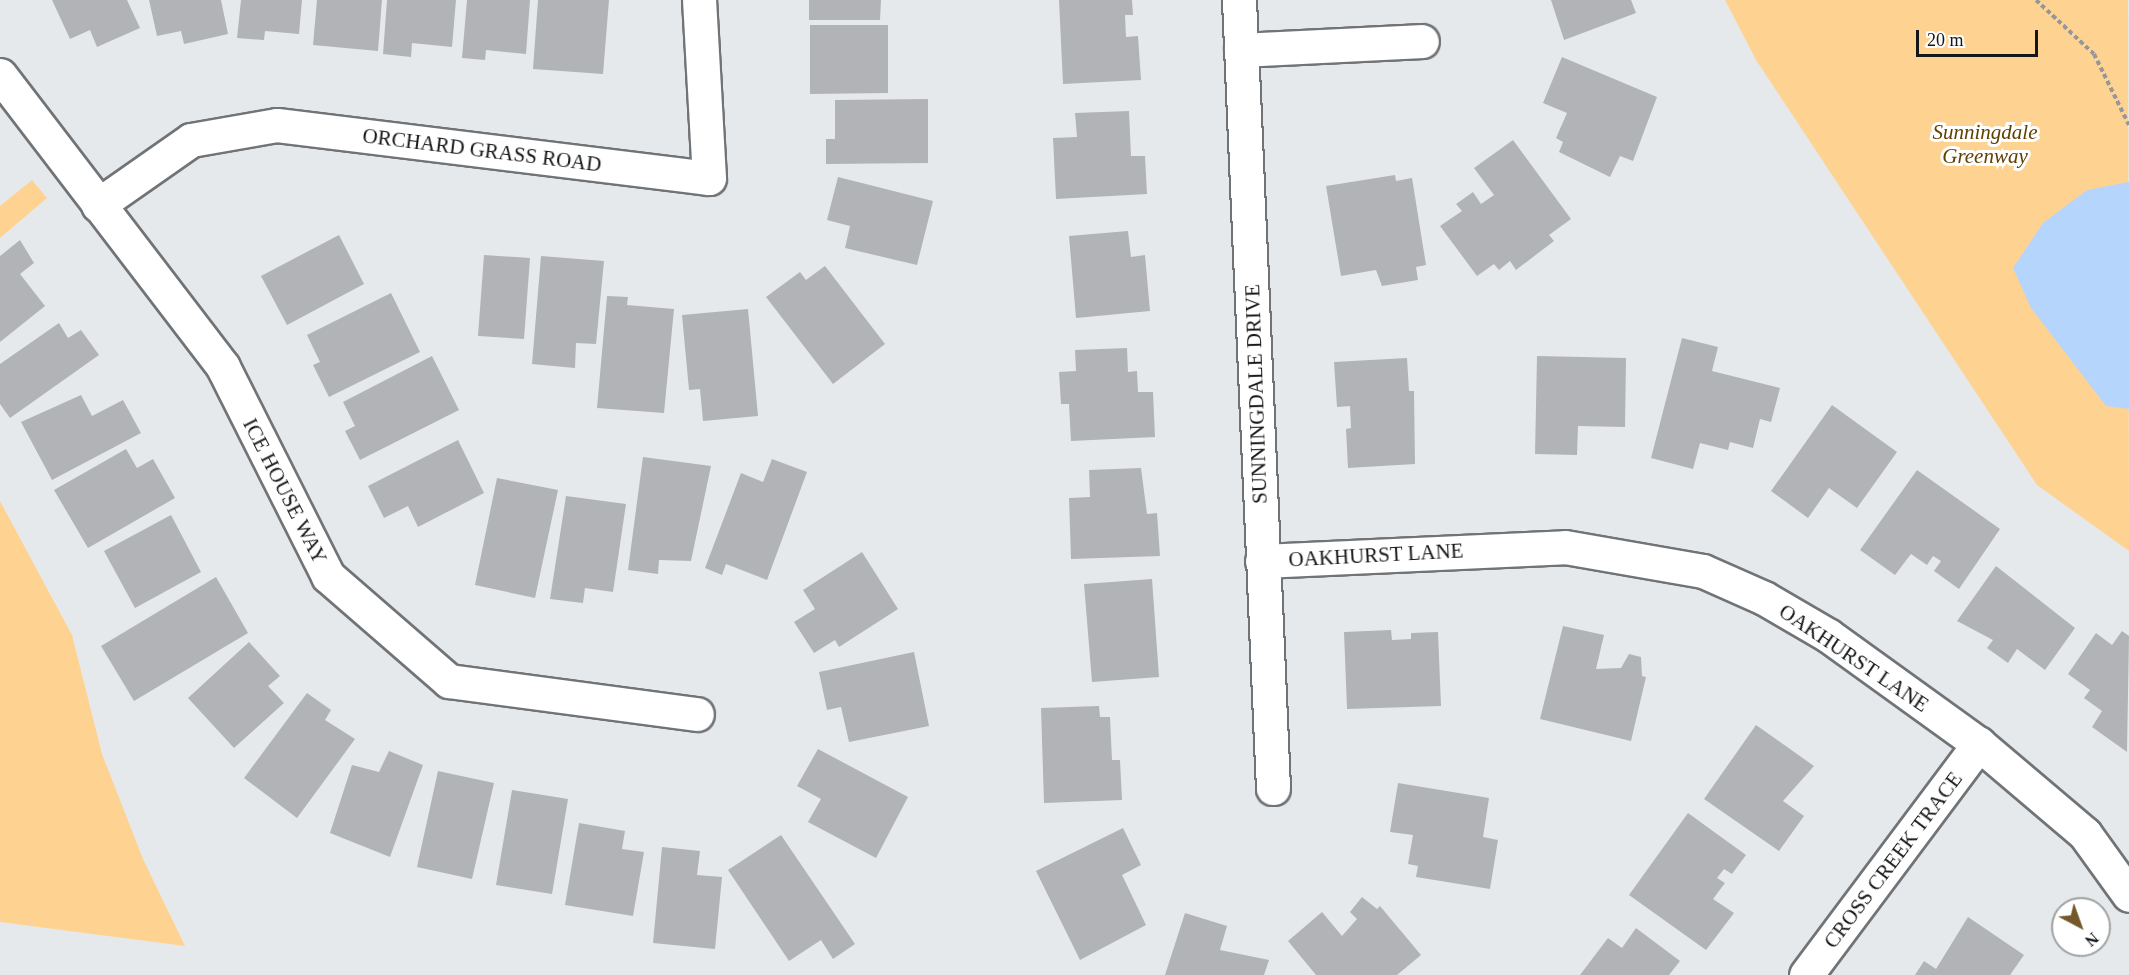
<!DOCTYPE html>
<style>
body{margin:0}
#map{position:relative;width:2129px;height:975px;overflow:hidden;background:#e6e9ec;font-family:"Times New Roman",serif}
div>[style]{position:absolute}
.green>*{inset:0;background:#fed392}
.water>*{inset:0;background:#b5d5fc}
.building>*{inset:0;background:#b1b3b7}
.path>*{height:4px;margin-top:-2px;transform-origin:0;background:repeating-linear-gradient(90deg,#95979a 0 4.5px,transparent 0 7.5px)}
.roads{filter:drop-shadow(2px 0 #717477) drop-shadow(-2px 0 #717477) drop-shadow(0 2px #717477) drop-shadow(0 -2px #717477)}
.street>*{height:33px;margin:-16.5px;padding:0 16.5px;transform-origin:16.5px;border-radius:16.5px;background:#fff}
span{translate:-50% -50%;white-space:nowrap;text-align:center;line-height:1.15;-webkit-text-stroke:6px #fff;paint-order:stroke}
.park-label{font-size:21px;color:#604102;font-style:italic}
.street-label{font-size:21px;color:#151617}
.north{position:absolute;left:2051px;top:897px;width:60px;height:60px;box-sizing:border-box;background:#fff;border:2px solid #a1a2a2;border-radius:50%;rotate:139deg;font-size:16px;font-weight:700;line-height:24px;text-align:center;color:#151617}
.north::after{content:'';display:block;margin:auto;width:21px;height:27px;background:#74582b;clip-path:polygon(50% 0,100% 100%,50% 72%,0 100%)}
.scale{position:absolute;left:1916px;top:30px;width:122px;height:27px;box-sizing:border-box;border:3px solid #151617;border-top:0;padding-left:8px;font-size:18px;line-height:21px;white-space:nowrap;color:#151617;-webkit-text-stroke:4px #fff;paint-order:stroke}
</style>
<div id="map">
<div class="green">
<i style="clip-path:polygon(1725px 0,2128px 0,2129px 551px,2037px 485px,1756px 60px)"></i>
<i style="clip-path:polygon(32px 180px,47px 198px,0 238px,0 206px)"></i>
<i style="clip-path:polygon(0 501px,72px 635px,102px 754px,143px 859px,185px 946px,0 922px)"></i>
</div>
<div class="water">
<i style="clip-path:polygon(2129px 182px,2129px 409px,2106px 406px,2031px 308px,2013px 268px,2043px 223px,2087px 190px)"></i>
</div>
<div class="building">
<i style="clip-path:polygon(52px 0,127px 0,140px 28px,97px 47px,90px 30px,70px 39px)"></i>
<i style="clip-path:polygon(149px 0,221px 0,228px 34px,184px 44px,181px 31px,157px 36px)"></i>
<i style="clip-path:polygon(241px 0,302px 0,299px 34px,265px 31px,264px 40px,237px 38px)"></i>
<i style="clip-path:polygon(317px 0,382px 0,378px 51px,313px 45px)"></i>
<i style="clip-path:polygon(387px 0,456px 0,452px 47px,412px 43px,411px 57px,383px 54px)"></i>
<i style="clip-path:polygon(467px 0,530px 0,526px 54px,486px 50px,485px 60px,462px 58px)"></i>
<i style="clip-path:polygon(538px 0,609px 0,603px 74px,533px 69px)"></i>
<i style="clip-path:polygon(809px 0,881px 0,880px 20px,809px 20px)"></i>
<i style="clip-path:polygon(1059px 0,1132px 0,1133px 15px,1125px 15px,1126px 37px,1138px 36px,1141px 80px,1063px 84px)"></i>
<i style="clip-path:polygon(1551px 0,1631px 0,1636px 13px,1564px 40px)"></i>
<i style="clip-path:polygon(810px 25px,888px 25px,888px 93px,810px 94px)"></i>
<i style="clip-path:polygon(1562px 57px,1657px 97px,1633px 161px,1620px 156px,1610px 177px,1559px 152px,1563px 142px,1556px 138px,1567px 113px,1543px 103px)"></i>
<i style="clip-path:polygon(928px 99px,928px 163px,826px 164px,826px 139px,835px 139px,835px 100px)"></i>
<i style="clip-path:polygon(1129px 111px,1131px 156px,1145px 156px,1147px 194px,1056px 199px,1053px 138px,1077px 137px,1075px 113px)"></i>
<i style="clip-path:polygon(1513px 140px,1571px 219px,1549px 235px,1554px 241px,1516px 270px,1510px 261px,1499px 270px,1494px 264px,1477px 276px,1440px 226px,1462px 211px,1456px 204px,1473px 192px,1481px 204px,1494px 195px,1474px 168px)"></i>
<i style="clip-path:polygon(1395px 175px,1396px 181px,1412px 178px,1426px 265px,1416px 267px,1418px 280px,1382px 286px,1376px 270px,1341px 276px,1326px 186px)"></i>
<i style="clip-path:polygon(838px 177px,933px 201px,917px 265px,845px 248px,850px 226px,827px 220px)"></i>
<i style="clip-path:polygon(1128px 231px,1131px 257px,1145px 255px,1150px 311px,1076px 318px,1069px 236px)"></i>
<i style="clip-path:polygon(339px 235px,364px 284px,287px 325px,261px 276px)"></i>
<i style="clip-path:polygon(20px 240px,34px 263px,20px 274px,45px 306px,0 342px,0 256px)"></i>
<i style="clip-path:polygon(484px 255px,530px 258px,524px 339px,478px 336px)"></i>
<i style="clip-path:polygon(541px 256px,604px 261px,596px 344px,576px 343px,575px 368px,532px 364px)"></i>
<i style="clip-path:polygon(825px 266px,885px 344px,833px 384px,766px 297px,800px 272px,806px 280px)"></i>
<i style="clip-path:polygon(391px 293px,420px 352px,329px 397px,313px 365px,320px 362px,307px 335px)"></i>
<i style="clip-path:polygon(607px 296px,628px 297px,627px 305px,674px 309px,664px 413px,597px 408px)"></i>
<i style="clip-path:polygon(748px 309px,758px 416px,703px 421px,700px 389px,689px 390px,682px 315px)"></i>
<i style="clip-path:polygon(59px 323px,68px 338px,81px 330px,99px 355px,10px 418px,0 404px,0 364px)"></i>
<i style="clip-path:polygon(1682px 338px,1718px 347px,1712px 371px,1780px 388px,1771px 422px,1760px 419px,1753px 448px,1730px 442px,1728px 450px,1700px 443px,1693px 469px,1651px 458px)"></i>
<i style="clip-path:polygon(1127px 348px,1128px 372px,1137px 371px,1138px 392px,1153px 392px,1155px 437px,1071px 441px,1069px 404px,1061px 404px,1059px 372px,1076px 371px,1075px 350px)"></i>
<i style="clip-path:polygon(432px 356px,459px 410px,360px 460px,345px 431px,355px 426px,343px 402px)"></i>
<i style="clip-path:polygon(1537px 356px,1626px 358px,1625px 427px,1578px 426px,1577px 455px,1535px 454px)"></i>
<i style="clip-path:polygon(1407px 358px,1409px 391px,1414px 391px,1415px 464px,1348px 468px,1346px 429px,1351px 428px,1350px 406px,1337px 407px,1334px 362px)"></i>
<i style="clip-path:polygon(81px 395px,92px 416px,123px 400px,141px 433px,52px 480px,21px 422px)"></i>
<i style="clip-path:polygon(1832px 405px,1897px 452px,1857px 508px,1829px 488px,1808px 518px,1771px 491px)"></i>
<i style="clip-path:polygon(458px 440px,484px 493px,418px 527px,408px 506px,384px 518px,368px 486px)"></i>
<i style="clip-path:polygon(126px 449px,137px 468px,153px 459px,175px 498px,88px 548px,54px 490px)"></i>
<i style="clip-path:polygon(643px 457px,711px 466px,691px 561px,659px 560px,658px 574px,628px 570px)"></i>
<i style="clip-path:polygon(772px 459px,807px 472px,767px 580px,726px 564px,722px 575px,705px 568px,741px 473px,763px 482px)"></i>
<i style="clip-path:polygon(1141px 468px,1147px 514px,1157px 513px,1160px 556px,1071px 559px,1069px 498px,1090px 497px,1089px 470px)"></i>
<i style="clip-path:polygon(1917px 470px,2000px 529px,1959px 589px,1934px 571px,1941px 561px,1933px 556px,1927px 565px,1911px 554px,1895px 575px,1860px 550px)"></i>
<i style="clip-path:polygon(497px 478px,558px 490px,535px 598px,475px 585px)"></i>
<i style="clip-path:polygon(566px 496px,626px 504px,613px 592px,585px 588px,583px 603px,550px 599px)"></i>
<i style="clip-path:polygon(171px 515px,201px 572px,135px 608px,104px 551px)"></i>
<i style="clip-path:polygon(862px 552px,898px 609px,839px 647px,835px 640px,814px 653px,794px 622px,815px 609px,803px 590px)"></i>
<i style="clip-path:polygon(1996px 566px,2075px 628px,2045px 670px,2017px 649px,2008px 663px,1987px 648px,1993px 640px,1957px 621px)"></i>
<i style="clip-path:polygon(216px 577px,248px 633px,134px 701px,101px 646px)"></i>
<i style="clip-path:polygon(1152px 579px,1159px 677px,1092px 682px,1084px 584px)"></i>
<i style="clip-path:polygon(1563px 626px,1604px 635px,1596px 669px,1621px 668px,1629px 654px,1641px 657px,1642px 676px,1646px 677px,1631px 741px,1540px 719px)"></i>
<i style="clip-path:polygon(1391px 630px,1392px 640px,1411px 639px,1411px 633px,1438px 632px,1441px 706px,1347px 709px,1344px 632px)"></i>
<i style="clip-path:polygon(2122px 631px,2129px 636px,2127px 752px,2092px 727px,2102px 711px,2084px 698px,2090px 690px,2068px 674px,2096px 633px,2112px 645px)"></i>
<i style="clip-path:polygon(249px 642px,280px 676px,268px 686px,284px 703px,234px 748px,188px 698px)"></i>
<i style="clip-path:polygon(914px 652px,929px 726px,849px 742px,841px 707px,827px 710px,819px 672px)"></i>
<i style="clip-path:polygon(307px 693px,331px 710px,325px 720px,355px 739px,297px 818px,244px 778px)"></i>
<i style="clip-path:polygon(1099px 706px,1100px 717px,1110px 717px,1112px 760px,1120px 760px,1122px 800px,1044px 803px,1041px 708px)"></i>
<i style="clip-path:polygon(1756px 725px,1814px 766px,1783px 801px,1804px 816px,1779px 851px,1704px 799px)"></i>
<i style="clip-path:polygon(818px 749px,908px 797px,876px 858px,808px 822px,821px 799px,797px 786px)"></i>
<i style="clip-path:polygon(389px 751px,423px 765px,390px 857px,330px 833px,352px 765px,379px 772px)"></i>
<i style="clip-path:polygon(438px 771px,494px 783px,472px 879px,417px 867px)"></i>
<i style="clip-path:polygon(1398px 783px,1489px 798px,1483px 837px,1498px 840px,1490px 889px,1416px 877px,1418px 866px,1408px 864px,1413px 835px,1390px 832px)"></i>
<i style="clip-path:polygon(512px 790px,568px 799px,552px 894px,496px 885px)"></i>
<i style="clip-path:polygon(1688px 813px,1746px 855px,1732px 874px,1724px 869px,1717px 878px,1725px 883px,1713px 899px,1734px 913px,1706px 950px,1629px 895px)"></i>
<i style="clip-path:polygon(579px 823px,625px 831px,622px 849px,644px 852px,633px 916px,565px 905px)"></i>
<i style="clip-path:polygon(1123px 828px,1141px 865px,1122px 875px,1146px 925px,1080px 960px,1036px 871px)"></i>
<i style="clip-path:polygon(781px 835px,855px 944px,833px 959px,821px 940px,789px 961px,728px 870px)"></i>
<i style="clip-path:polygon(662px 847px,700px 851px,697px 875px,722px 877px,715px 949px,653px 943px)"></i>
<i style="clip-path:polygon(1362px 897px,1377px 909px,1380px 906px,1421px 955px,1397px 975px,1316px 975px,1288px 941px,1322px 912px,1342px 936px,1357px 919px,1350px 912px)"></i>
<i style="clip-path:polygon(1185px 913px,1227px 926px,1220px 950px,1269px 960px,1264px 975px,1165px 975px)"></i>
<i style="clip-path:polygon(1968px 917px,2024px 955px,2010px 975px,1915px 975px,1924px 961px,1936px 969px)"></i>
<i style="clip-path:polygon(1636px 928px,1680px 961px,1669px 975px,1580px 975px,1608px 938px,1622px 948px)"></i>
</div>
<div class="path">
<i style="left:2036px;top:0;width:79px;rotate:43deg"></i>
<i style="left:2094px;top:54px;width:79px;rotate:63.8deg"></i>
</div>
<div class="roads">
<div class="street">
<i style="left:1239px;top:0;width:789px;rotate:87.53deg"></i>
<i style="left:1241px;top:50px;width:181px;rotate:-2.8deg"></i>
<i style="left:0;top:75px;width:367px;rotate:52.6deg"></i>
<i style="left:223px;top:367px;width:234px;rotate:63.3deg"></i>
<i style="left:328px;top:576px;width:160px;rotate:41deg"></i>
<i style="left:449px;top:681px;width:250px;rotate:7.6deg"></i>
<i style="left:98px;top:205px;width:113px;rotate:-35deg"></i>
<i style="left:191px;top:140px;width:87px;rotate:-9.9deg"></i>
<i style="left:277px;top:125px;width:435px;rotate:7deg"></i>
<i style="left:709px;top:178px;width:178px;rotate:-93.2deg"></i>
<i style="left:1262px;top:561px;width:303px;rotate:-2.6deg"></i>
<i style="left:1565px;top:547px;width:140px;rotate:9.9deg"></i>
<i style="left:1703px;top:571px;width:67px;rotate:23.9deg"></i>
<i style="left:1764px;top:598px;width:75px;rotate:30.3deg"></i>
<i style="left:1829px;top:636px;width:185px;rotate:35.8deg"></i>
<i style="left:1979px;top:744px;width:139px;rotate:40.3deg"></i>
<i style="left:2085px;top:834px;width:75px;rotate:54.2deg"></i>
<i style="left:1806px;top:975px;width:289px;rotate:-53.2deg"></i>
</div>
</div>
<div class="park-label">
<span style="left:1985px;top:144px">Sunningdale<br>Greenway</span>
</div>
<div class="street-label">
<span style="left:482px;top:150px;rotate:7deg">ORCHARD GRASS ROAD</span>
<span style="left:1256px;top:394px;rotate:-92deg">SUNNINGDALE DRIVE</span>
<span style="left:285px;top:491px;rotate:63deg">ICE HOUSE WAY</span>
<span style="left:1376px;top:555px;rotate:-3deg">OAKHURST LANE</span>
<span style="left:1854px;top:658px;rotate:34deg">OAKHURST LANE</span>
<span style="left:1893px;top:860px;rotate:-53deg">CROSS CREEK TRACE</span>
</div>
<div class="north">N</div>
<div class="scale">20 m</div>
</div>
